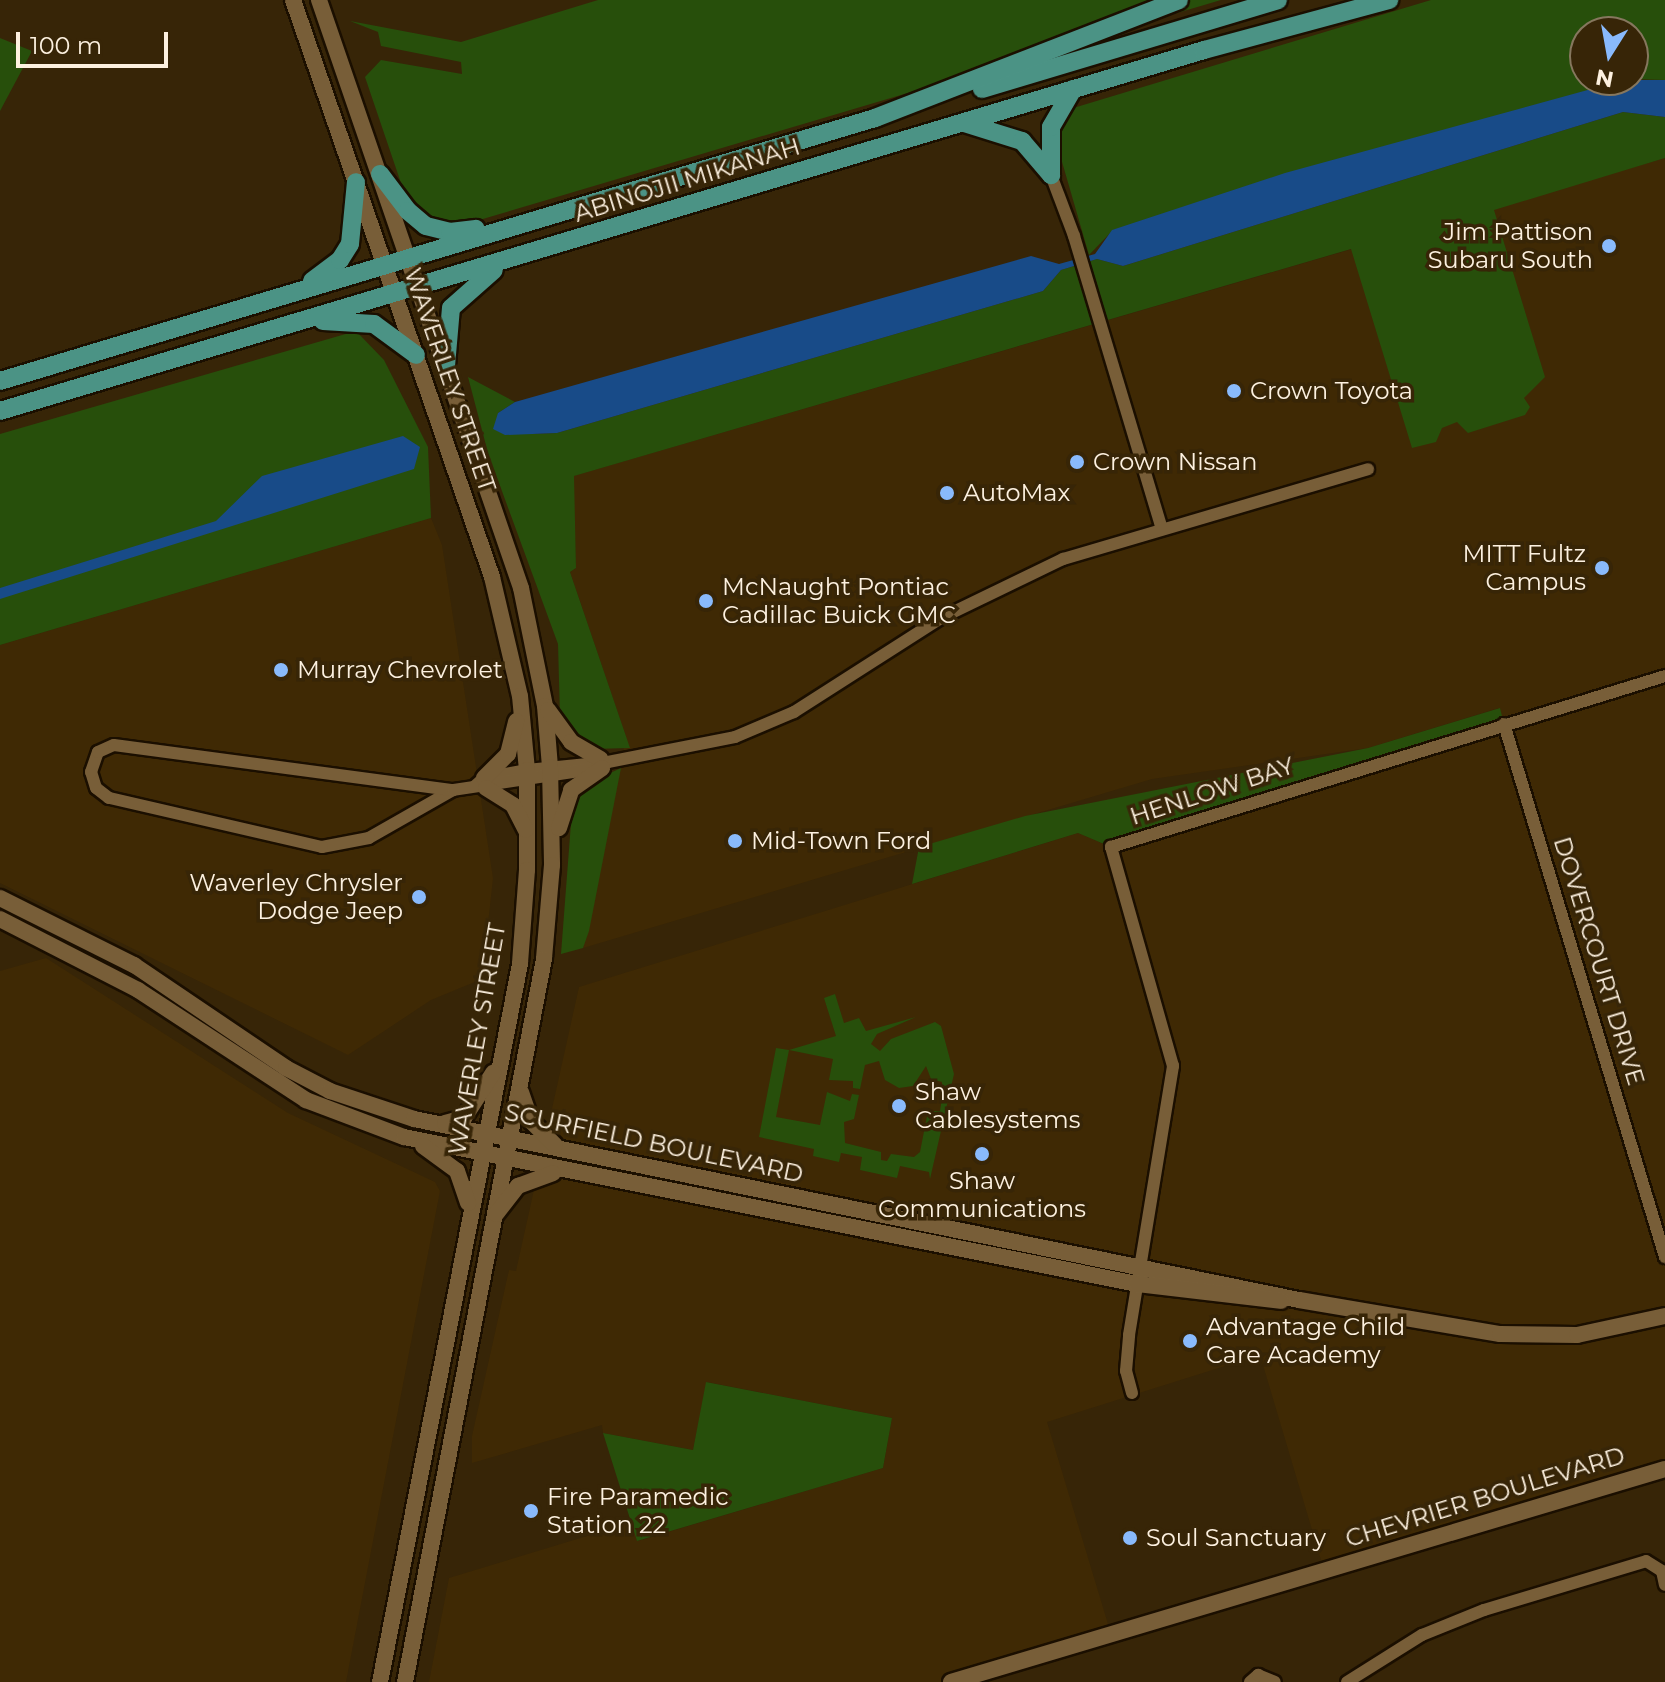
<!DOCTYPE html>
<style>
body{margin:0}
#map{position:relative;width:1665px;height:1682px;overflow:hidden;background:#372507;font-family:Montserrat,sans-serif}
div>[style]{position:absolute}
.built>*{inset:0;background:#3f2904}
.green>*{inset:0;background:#274f0b}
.water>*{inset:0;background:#184b88}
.roads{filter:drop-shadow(2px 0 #1b0f00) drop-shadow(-2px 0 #1b0f00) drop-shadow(0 2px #1b0f00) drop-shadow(0 -2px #1b0f00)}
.street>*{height:12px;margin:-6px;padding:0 6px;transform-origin:6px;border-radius:6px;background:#785e38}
.secondary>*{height:16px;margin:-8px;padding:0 8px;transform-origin:8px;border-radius:8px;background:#785e38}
.primary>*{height:18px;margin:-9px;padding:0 9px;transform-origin:9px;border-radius:9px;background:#4b9385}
.dots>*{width:22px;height:22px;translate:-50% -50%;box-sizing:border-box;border:4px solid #372507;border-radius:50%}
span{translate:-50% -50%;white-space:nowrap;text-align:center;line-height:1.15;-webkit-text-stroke:7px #372507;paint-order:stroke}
.street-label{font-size:24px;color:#fdf1e0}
.poi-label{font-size:24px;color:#fdf1e0}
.right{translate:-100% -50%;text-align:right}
.left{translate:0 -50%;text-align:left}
.north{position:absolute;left:1569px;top:16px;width:80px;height:80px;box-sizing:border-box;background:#372507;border:2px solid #86775e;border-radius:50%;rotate:191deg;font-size:22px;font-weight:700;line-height:32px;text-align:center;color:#fdf1e0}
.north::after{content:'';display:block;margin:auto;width:28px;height:36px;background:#89bafc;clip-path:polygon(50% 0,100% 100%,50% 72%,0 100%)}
.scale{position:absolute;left:16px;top:32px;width:152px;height:36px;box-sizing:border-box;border:4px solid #fdf1e0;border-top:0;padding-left:10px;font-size:24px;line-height:28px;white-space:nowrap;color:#fdf1e0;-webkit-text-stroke:6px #372507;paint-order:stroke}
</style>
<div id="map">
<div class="built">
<i style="clip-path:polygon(1665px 158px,1665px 1469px,1324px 1570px,1260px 1355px,1047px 1422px,1111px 1634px,951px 1682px,429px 1682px,449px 1578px,630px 1523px,638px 1541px,883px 1468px,892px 1418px,707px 1382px,693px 1450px,603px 1433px,602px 1425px,472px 1463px,472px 1436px,509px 1270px,516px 1271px,579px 987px,1078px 833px,1111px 847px,1504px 723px,1499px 708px,1368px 748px,1152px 779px,583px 948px,626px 737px,570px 572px,576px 568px,573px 476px)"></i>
<i style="clip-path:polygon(431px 518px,442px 545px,493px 878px,482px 979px,431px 1000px,348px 1055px,0 883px,0 645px)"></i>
<i style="clip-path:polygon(46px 958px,288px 1113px,435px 1182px,440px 1191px,346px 1682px,0 1682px,0 971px)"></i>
</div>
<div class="green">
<i style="clip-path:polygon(598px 0,1221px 0,476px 221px,443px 223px,420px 213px,403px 189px,365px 77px,381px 60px,462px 74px,461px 62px,381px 46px,378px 32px,350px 21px,461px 42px)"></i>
<i style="clip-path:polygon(1431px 0,1665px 0,1665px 80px,1633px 79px,1633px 32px,1585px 32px,1585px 80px,1624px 80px,1113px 230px,1089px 255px,1058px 148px,1059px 129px,1070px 109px)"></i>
<i style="clip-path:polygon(0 38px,32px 51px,0 111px)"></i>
<i style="clip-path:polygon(1623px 112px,1665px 117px,1665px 158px,1494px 210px,1545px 377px,1524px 398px,1530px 407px,1525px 415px,1468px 433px,1457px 422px,1442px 428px,1436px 442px,1412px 448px,1351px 249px,574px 476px,576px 568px,570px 572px,630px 748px,592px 749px,560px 717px,558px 644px,488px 453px,468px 377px,515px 402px,498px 413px,533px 434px,557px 433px,1043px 291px,1061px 270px,1097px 259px,1123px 266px)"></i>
<i style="clip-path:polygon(356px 331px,384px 360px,428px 447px,431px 518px,0 645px,0 434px)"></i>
<i style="clip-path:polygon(1500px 708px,1504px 724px,1111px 847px,1078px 833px,912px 884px,919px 847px,1025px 816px,1368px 748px)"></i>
<i style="clip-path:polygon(621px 768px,589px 931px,583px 948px,561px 954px,572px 810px,582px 786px)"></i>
<i style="clip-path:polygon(evenodd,835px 994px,844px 1023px,859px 1018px,866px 1031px,916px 1017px,877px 1034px,871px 1044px,880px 1051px,891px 1039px,935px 1022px,941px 1026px,954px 1074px,930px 1179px,929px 1172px,900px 1166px,897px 1178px,860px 1170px,862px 1157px,841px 1153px,839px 1162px,813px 1156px,814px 1149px,759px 1137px,776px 1048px,789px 1050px,836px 1036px,824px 998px,835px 994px,789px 1050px,833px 1059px,829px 1080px,853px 1081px,853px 1088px,860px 1089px,865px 1065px,879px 1061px,885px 1080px,899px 1088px,913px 1086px,926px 1066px,931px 1079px,942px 1082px,942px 1098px,940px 1111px,928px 1111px,920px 1152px,914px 1157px,891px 1154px,887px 1161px,881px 1160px,881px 1152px,845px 1143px,844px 1122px,854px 1119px,859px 1095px,852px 1094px,850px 1101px,827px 1092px,820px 1125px,776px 1117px,789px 1050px)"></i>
<i style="clip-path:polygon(706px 1382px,892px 1418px,883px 1468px,637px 1541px,603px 1433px,693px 1450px)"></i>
</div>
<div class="water">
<i style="clip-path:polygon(1624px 80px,1665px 80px,1665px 117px,1623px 112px,1123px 266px,1097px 259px,1061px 270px,1043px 291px,557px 433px,505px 435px,493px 429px,498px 413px,515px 402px,1031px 256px,1059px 264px,1095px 254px,1112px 230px,1285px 173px)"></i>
<i style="clip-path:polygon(403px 436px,420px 447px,414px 469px,0 599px,0 588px,216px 521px,262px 476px)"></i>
</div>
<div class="roads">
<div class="street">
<i style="left:1051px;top:175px;width:65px;rotate:69.3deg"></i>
<i style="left:1074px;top:236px;width:306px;rotate:73.3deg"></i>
<i style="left:1504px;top:724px;width:557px;rotate:73.19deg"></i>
<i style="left:475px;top:786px;width:12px;rotate:-42deg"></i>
<i style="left:484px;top:778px;width:44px;rotate:-10.5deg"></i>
<i style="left:527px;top:770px;width:81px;rotate:-5.6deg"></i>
<i style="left:608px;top:762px;width:129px;rotate:-11.1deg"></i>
<i style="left:735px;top:737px;width:64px;rotate:-23deg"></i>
<i style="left:794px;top:712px;width:174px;rotate:-32.6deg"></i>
<i style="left:941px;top:618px;width:136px;rotate:-25.8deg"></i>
<i style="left:1063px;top:559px;width:318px;rotate:-16.4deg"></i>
<i style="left:453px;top:790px;width:97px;rotate:150.3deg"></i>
<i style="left:369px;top:838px;width:48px;rotate:169.2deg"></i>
<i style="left:322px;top:847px;width:219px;rotate:-167deg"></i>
<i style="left:109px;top:798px;width:16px;rotate:-142deg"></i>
<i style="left:96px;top:788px;width:17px;rotate:-107deg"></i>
<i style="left:91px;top:772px;width:21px;rotate:-71deg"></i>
<i style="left:98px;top:752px;width:17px;rotate:-24deg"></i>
<i style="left:114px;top:745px;width:342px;rotate:7.6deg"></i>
<i style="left:453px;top:790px;width:149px;rotate:-8.5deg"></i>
<i style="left:1132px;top:1393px;width:23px;rotate:-105deg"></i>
<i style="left:1126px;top:1371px;width:36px;rotate:-85deg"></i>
<i style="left:1129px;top:1335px;width:273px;rotate:-80.7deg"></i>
<i style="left:1173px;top:1066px;width:228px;rotate:-105.8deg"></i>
<i style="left:1111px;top:847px;width:580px;rotate:-17.15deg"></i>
<i style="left:1250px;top:1682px;width:11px;rotate:-41deg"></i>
<i style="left:1258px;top:1675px;width:18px;rotate:22deg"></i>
<i style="left:1347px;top:1682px;width:89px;rotate:-32.1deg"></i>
<i style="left:1422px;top:1635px;width:67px;rotate:-22deg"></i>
<i style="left:1484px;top:1610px;width:169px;rotate:-16.8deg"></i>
<i style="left:1646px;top:1561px;width:19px;rotate:32deg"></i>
<i style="left:1662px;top:1571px;width:14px;rotate:78deg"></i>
</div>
<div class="secondary">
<i style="left:293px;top:0;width:610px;rotate:70.97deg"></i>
<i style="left:492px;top:577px;width:122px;rotate:76.8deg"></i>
<i style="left:520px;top:696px;width:74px;rotate:84.6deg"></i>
<i style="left:527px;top:770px;width:100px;rotate:90deg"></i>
<i style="left:527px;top:870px;width:94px;rotate:94.3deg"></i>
<i style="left:520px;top:964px;width:732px;rotate:101.03deg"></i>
<i style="left:319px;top:0;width:622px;rotate:71.04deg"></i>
<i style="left:521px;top:588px;width:120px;rotate:78.5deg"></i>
<i style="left:545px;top:706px;width:61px;rotate:85.3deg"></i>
<i style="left:550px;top:767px;width:98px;rotate:88.8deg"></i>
<i style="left:552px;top:865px;width:94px;rotate:94.9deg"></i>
<i style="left:544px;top:959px;width:736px;rotate:100.88deg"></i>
<i style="left:548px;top:710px;width:39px;rotate:54deg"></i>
<i style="left:571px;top:742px;width:34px;rotate:30deg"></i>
<i style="left:484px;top:778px;width:34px;rotate:-45deg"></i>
<i style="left:508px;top:754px;width:34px;rotate:-76deg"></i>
<i style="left:486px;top:788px;width:32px;rotate:32deg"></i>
<i style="left:513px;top:805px;width:28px;rotate:63deg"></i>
<i style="left:559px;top:828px;width:40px;rotate:-72deg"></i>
<i style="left:571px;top:790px;width:38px;rotate:-35deg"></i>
<i style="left:0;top:898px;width:150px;rotate:26.6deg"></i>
<i style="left:134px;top:965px;width:184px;rotate:34.1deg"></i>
<i style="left:286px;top:1068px;width:50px;rotate:27.6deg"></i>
<i style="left:330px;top:1091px;width:89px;rotate:18.4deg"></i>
<i style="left:414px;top:1119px;width:903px;rotate:11.56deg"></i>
<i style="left:1299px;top:1300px;width:204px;rotate:9.6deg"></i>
<i style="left:1500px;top:1334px;width:77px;rotate:0.7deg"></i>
<i style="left:1577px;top:1335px;width:90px;rotate:-12.2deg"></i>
<i style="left:0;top:919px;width:155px;rotate:27.2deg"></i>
<i style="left:138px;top:990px;width:201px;rotate:33.2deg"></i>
<i style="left:306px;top:1100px;width:105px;rotate:20.7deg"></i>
<i style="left:404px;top:1137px;width:748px;rotate:11.34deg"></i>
<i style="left:1137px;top:1284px;width:145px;rotate:6.7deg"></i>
<i style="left:521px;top:1092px;width:31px;rotate:71deg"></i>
<i style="left:531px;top:1121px;width:34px;rotate:45deg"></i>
<i style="left:445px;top:1123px;width:20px;rotate:-15deg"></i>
<i style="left:464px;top:1118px;width:54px;rotate:-57.2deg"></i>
<i style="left:423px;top:1146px;width:42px;rotate:36.3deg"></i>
<i style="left:457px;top:1171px;width:34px;rotate:71deg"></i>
<i style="left:496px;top:1214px;width:36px;rotate:-52deg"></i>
<i style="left:518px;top:1186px;width:37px;rotate:-20deg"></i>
<i style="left:951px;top:1682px;width:745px;rotate:-16.61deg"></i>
</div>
<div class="primary">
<i style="left:982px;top:89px;width:309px;rotate:-16.7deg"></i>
<i style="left:964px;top:123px;width:61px;rotate:17.2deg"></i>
<i style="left:1022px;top:141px;width:45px;rotate:49.5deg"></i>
<i style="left:380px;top:174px;width:46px;rotate:52.9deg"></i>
<i style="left:408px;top:211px;width:23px;rotate:40deg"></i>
<i style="left:426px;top:226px;width:25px;rotate:14deg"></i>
<i style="left:450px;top:232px;width:26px;rotate:-7deg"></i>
<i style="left:1051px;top:175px;width:48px;rotate:-90deg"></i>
<i style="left:1051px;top:127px;width:44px;rotate:-59.9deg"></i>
<i style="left:312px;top:281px;width:35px;rotate:-37deg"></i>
<i style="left:340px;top:260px;width:19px;rotate:-58deg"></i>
<i style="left:350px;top:244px;width:62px;rotate:-84.5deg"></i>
<i style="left:323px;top:321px;width:51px;rotate:3.4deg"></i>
<i style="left:374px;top:324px;width:52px;rotate:36.4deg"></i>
<i style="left:446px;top:366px;width:58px;rotate:-85.1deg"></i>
<i style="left:451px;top:308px;width:57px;rotate:-41.5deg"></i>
<i style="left:0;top:381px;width:914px;rotate:-16.73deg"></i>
<i style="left:875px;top:118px;width:326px;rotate:-21.2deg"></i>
<i style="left:0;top:411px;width:1257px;rotate:-16.69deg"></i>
<i style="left:1204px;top:50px;width:192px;rotate:-15.1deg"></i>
</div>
</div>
<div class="dots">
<i style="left:1609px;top:246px;background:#89bafc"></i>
<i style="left:1234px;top:391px;background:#89bafc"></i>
<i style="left:1077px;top:462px;background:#89bafc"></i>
<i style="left:947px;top:493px;background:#89bafc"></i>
<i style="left:1602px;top:568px;background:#89bafc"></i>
<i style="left:706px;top:601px;background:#89bafc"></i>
<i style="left:281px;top:670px;background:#89bafc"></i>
<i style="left:735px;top:841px;background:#89bafc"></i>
<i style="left:419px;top:897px;background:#89bafc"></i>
<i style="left:899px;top:1106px;background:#89bafc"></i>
<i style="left:982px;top:1154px;background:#89bafc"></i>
<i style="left:1190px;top:1341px;background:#89bafc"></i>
<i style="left:531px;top:1511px;background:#89bafc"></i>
<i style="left:1130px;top:1538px;background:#89bafc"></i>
</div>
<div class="street-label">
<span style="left:687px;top:180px;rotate:-17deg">ABINOJII MIKANAH</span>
<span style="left:450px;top:380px;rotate:71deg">WAVERLEY STREET</span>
<span style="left:1212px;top:791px;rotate:-18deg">HENLOW BAY</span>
<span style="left:1599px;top:961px;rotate:73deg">DOVERCOURT DRIVE</span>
<span style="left:477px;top:1039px;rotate:-80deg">WAVERLEY STREET</span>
<span style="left:654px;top:1143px;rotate:12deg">SCURFIELD BOULEVARD</span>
<span style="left:1485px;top:1497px;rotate:-17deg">CHEVRIER BOULEVARD</span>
</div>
<div class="poi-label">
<span class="right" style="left:1593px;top:246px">Jim Pattison<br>Subaru South</span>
<span class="left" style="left:1250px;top:391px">Crown Toyota</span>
<span class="left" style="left:1093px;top:462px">Crown Nissan</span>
<span class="left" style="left:963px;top:493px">AutoMax</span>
<span class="right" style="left:1586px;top:568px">MITT Fultz<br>Campus</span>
<span class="left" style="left:722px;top:601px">McNaught Pontiac<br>Cadillac Buick GMC</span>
<span class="left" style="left:297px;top:670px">Murray Chevrolet</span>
<span class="left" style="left:751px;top:841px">Mid-Town Ford</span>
<span class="right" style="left:403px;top:897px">Waverley Chrysler<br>Dodge Jeep</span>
<span class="left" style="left:915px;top:1106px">Shaw<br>Cablesystems</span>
<span style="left:982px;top:1195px">Shaw<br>Communications</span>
<span class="left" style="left:1206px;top:1341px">Advantage Child<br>Care Academy</span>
<span class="left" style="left:547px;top:1511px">Fire Paramedic<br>Station 22</span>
<span class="left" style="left:1146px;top:1538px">Soul Sanctuary</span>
</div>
<div class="north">N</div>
<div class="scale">100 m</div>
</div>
